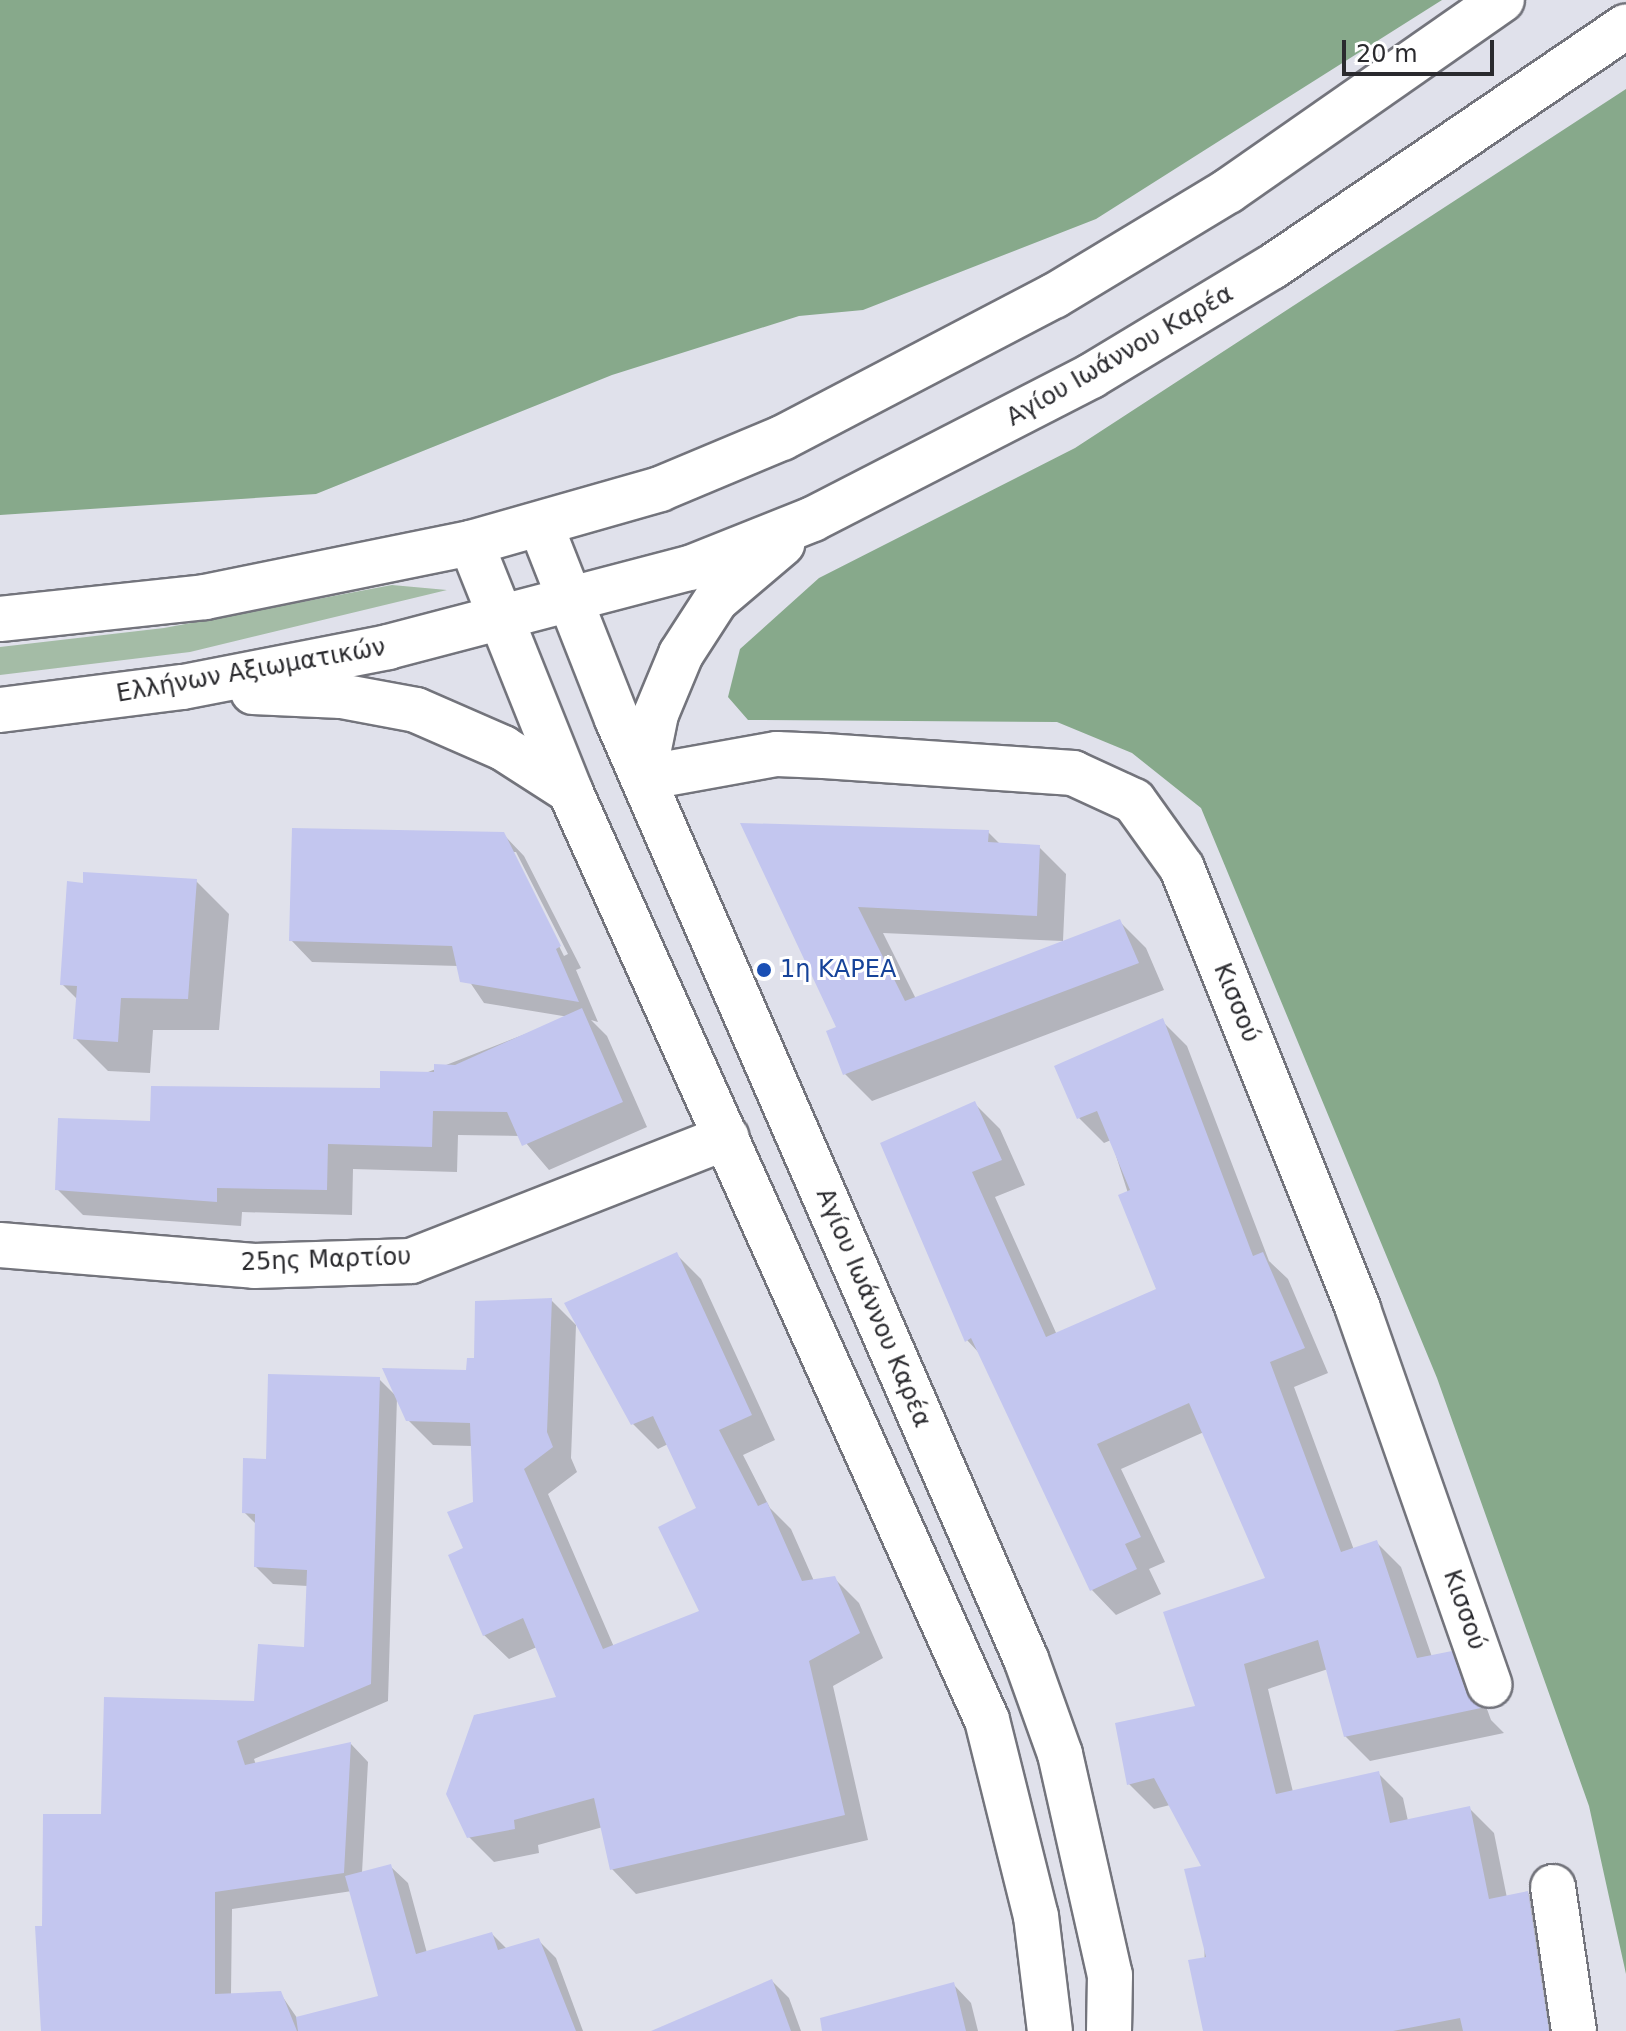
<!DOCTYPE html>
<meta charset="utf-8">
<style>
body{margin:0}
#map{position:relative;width:1626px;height:2031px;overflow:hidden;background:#e0e1eb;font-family:"DejaVu Sans",sans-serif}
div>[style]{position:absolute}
.green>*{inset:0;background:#a4bca6}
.forest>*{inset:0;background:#87a98b}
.shadow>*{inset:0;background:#0003}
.building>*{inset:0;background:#c3c6ef}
.roads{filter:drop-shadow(2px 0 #73747c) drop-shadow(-2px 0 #73747c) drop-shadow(0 2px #73747c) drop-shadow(0 -2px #73747c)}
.street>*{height:44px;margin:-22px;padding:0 22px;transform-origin:22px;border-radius:22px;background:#fff}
.secondary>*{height:44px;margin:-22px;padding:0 22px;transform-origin:22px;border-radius:22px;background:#fff}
.primary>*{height:44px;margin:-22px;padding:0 22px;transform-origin:22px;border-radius:22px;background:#fff}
.dots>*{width:22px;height:22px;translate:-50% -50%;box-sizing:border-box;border:4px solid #fff;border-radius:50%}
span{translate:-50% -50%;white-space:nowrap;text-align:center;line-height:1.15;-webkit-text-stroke:6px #fff;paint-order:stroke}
.street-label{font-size:24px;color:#2a2a2e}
.transit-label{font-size:24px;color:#164399}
.left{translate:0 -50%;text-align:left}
.scale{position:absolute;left:1342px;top:40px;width:152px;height:36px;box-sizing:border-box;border:4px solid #2a2a2e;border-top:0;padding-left:10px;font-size:24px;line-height:28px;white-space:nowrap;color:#2a2a2e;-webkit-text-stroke:6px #fff;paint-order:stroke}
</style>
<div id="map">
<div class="green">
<i style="clip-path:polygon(392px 585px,447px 590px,190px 652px,0 675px,0 647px,164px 628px)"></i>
</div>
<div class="forest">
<i style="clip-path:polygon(0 0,1442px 0,1096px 219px,863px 310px,799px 316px,612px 375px,316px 494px,0 515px)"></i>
<i style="clip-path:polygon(1626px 89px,1626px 1974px,1589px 1806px,1437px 1378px,1201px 808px,1132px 753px,1057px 722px,748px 720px,728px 697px,740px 649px,819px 578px,1075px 448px)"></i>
</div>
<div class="shadow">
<i style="clip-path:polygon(743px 825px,988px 832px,1001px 845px,1039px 847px,1066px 874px,1063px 941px,883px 933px,916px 999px,1119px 921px,1146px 948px,1164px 990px,872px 1101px,845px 1074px,829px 1032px,839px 1028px)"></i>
<i style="clip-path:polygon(evenodd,503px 834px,524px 856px,581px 968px,576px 970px,598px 1022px,591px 1020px,607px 1036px,647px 1127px,549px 1170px,520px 1136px,458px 1135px,457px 1172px,353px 1169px,352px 1215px,242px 1212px,241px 1226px,83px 1215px,57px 1189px,152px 1123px,382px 1090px,569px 1017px,484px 1003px,459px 966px,312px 962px,291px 940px,503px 834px,512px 852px,516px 852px,568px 954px,564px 956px,512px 852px)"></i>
<i style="clip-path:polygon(196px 881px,229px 914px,219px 1030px,153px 1030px,150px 1073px,108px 1071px,76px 1039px,78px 1000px,62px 984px)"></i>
<i style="clip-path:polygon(1162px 1021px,1187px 1046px,1269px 1261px,1288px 1279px,1328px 1373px,1294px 1387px,1354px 1550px,1376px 1542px,1401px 1567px,1432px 1657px,1451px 1654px,1476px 1679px,1491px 1720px,1504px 1733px,1370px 1761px,1345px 1736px,1328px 1669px,1268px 1689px,1293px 1792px,1378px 1773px,1403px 1798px,1408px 1821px,1469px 1808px,1494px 1833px,1507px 1898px,1528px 1893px,1553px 1918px,1569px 2031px,1205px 2031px,1204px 1867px,1170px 1805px,1154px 1809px,1129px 1784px,1197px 1708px,1267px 1579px,1204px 1432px,1121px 1469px,1165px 1562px,1149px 1569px,1161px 1594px,1116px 1615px,1092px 1590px,981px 1355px,967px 1340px,883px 1144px,975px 1104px,1000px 1129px,1025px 1185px,995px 1197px,1057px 1335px,1159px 1290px,1111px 1140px,1104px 1143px,1079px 1118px)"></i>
<i style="clip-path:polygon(676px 1254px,701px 1279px,775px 1440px,743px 1455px,770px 1508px,791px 1529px,814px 1581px,834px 1578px,859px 1603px,883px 1658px,833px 1686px,868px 1840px,636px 1894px,612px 1869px,603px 1827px,538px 1845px,539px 1853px,494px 1862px,469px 1837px,448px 1794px,476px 1715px,559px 1699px,537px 1647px,509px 1659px,484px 1635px,466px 1549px,475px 1503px,473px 1446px,433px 1445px,408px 1420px,551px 1300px,576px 1325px,571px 1458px,577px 1472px,548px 1494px,614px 1647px,701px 1612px,699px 1509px,668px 1444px,658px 1449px,633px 1424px)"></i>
<i style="clip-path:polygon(379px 1379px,397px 1397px,388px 1701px,254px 1759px,256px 1765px,351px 1744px,368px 1762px,362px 1873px,390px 1866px,408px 1883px,427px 1953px,492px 1934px,507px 1949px,538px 1940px,556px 1958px,583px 2031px,371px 2031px,380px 1997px,352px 1891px,232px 1909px,231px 1995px,280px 1993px,306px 2031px,49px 2031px,44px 1928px,103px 1816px,256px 1703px,306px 1649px,308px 1586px,273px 1584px,256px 1567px,257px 1525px,244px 1512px,268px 1461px)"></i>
<i style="clip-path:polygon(772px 1981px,789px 1998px,801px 2031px,726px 2031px)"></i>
<i style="clip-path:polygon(953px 1984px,971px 2003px,978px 2031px,871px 2031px)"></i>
</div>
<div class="building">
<i style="clip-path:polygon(740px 823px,989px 830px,988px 842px,1040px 845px,1037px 916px,858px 907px,905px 1001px,1120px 919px,1139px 963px,843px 1075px,826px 1031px,836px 1027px)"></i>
<i style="clip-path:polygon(292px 828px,504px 832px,561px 946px,556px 949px,579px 1002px,460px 982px,452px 946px,289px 941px)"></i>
<i style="clip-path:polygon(83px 872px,197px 879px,188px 999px,121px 998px,118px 1042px,73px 1039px,77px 986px,60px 985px,67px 881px,83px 883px)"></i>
<i style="clip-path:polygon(582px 1008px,623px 1102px,522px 1146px,507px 1112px,433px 1111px,432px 1147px,328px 1144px,327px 1190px,217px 1188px,217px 1202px,55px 1190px,58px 1118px,150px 1121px,151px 1086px,380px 1088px,380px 1071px,434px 1072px,434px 1064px,455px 1065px)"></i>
<i style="clip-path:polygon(1163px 1018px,1253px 1256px,1263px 1252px,1305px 1348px,1270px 1362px,1341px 1552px,1377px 1540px,1417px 1658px,1452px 1651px,1467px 1694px,1481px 1708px,1344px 1737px,1318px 1640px,1244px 1664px,1276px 1794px,1379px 1771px,1390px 1823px,1470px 1806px,1489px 1899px,1528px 1891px,1549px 2031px,1463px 2031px,1460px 2018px,1393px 2031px,1203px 2031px,1188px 1960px,1206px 1957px,1184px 1869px,1201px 1866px,1154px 1778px,1127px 1785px,1115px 1723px,1195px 1706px,1163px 1612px,1265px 1578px,1189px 1403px,1097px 1444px,1141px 1537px,1125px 1544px,1137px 1569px,1090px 1591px,971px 1338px,965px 1342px,880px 1143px,975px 1101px,1002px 1160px,972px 1172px,1046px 1337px,1156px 1289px,1118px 1195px,1130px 1190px,1097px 1111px,1077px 1119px,1054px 1066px)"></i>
<i style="clip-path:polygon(677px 1252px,752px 1415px,719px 1430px,758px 1506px,767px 1502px,802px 1581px,835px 1576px,860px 1633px,809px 1661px,845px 1815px,610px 1870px,594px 1798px,514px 1820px,515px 1829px,467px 1838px,446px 1794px,474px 1715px,556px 1697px,523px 1618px,483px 1636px,448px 1555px,463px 1548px,447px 1512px,473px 1502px,470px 1423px,406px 1421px,382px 1368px,466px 1370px,467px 1358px,474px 1358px,475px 1301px,552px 1298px,547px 1432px,553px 1447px,524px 1469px,603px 1649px,699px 1611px,658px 1527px,696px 1508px,653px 1416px,631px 1425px,564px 1303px)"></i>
<i style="clip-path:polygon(268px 1374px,380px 1377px,371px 1684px,237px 1741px,245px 1765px,351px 1742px,344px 1873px,215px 1892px,215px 1994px,281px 1991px,297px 2031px,41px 2031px,35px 1926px,42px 1926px,43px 1814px,101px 1814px,104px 1697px,254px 1701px,258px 1644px,304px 1647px,307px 1570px,254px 1567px,255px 1514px,242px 1513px,243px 1458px,266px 1459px)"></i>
<i style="clip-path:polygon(391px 1864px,416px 1954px,492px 1932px,498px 1950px,539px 1938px,576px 2031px,298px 2031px,296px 2017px,378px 1996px,345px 1876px)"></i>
<i style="clip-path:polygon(772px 1979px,791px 2031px,651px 2031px)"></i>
<i style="clip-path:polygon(954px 1982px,966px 2031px,822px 2031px,820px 2018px)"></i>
</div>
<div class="roads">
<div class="street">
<i style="left:643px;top:778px;width:136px;rotate:-10.2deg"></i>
<i style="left:777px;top:754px;width:47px;rotate:2.4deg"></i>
<i style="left:824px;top:756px;width:250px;rotate:3.9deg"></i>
<i style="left:1073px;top:773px;width:67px;rotate:24.7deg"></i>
<i style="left:1134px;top:801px;width:82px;rotate:54.4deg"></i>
<i style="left:1182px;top:868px;width:475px;rotate:68.2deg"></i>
<i style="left:1358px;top:1309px;width:398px;rotate:70.7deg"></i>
<i style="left:0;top:1245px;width:255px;rotate:4.7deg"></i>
<i style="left:254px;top:1266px;width:157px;rotate:-1.8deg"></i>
<i style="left:411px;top:1261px;width:339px;rotate:-21.4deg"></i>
<i style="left:1553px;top:1887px;width:146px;rotate:81.7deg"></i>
</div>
<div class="secondary">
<i style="left:541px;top:526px;width:207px;rotate:68.5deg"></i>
<i style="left:617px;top:719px;width:1025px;rotate:66.49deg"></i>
<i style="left:1026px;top:1659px;width:101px;rotate:70.3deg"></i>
<i style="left:1060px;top:1754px;width:227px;rotate:77.3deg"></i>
<i style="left:1110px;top:1975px;width:56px;rotate:91deg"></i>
<i style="left:471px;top:543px;width:267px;rotate:68.2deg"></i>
<i style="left:570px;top:791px;width:1018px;rotate:65.83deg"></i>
<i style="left:987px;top:1720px;width:202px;rotate:76deg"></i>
<i style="left:1036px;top:1916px;width:116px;rotate:83.1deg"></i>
</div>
<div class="primary">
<i style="left:0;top:619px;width:206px;rotate:-6.1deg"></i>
<i style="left:205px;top:597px;width:271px;rotate:-11.5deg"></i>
<i style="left:471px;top:543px;width:197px;rotate:-15.9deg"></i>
<i style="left:660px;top:489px;width:132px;rotate:-22.7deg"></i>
<i style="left:782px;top:438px;width:307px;rotate:-27.6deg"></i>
<i style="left:1054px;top:296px;width:203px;rotate:-31.1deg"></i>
<i style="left:1228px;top:191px;width:334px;rotate:-34.9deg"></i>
<i style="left:253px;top:692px;width:88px;rotate:2.6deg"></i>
<i style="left:341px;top:696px;width:76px;rotate:10.6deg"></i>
<i style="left:416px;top:710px;width:95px;rotate:23.6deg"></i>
<i style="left:503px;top:748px;width:80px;rotate:32.7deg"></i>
<i style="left:0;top:710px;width:184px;rotate:-7.2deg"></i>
<i style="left:183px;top:687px;width:209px;rotate:-11deg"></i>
<i style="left:388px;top:647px;width:312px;rotate:-14.7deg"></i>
<i style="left:690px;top:568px;width:132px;rotate:-21.7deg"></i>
<i style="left:813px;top:519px;width:313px;rotate:-27.2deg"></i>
<i style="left:1091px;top:376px;width:211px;rotate:-31.1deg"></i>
<i style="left:1272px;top:267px;width:428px;rotate:-34.2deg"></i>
<i style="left:643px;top:778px;width:65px;rotate:-78.5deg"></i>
<i style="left:656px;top:714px;width:65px;rotate:-67.4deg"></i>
<i style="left:681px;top:654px;width:64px;rotate:-57.1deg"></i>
<i style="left:716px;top:600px;width:87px;rotate:-40.3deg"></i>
</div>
</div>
<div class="dots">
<i style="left:764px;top:970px;background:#1a4fb4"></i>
</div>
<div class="street-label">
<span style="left:1120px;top:356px;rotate:-30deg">Αγίου Ιωάννου Καρέα</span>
<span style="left:251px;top:671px;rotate:-10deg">Ελλήνων Αξιωματικών</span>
<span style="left:1236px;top:1003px;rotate:68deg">Κισσού</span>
<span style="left:326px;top:1260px;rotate:-2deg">25ης Μαρτίου</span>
<span style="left:873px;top:1308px;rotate:67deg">Αγίου Ιωάννου Καρέα</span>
<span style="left:1464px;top:1610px;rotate:71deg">Κισσού</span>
</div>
<div class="transit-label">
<span class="left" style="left:780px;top:970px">1η ΚΑΡΕΑ</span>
</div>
<div class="scale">20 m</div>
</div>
